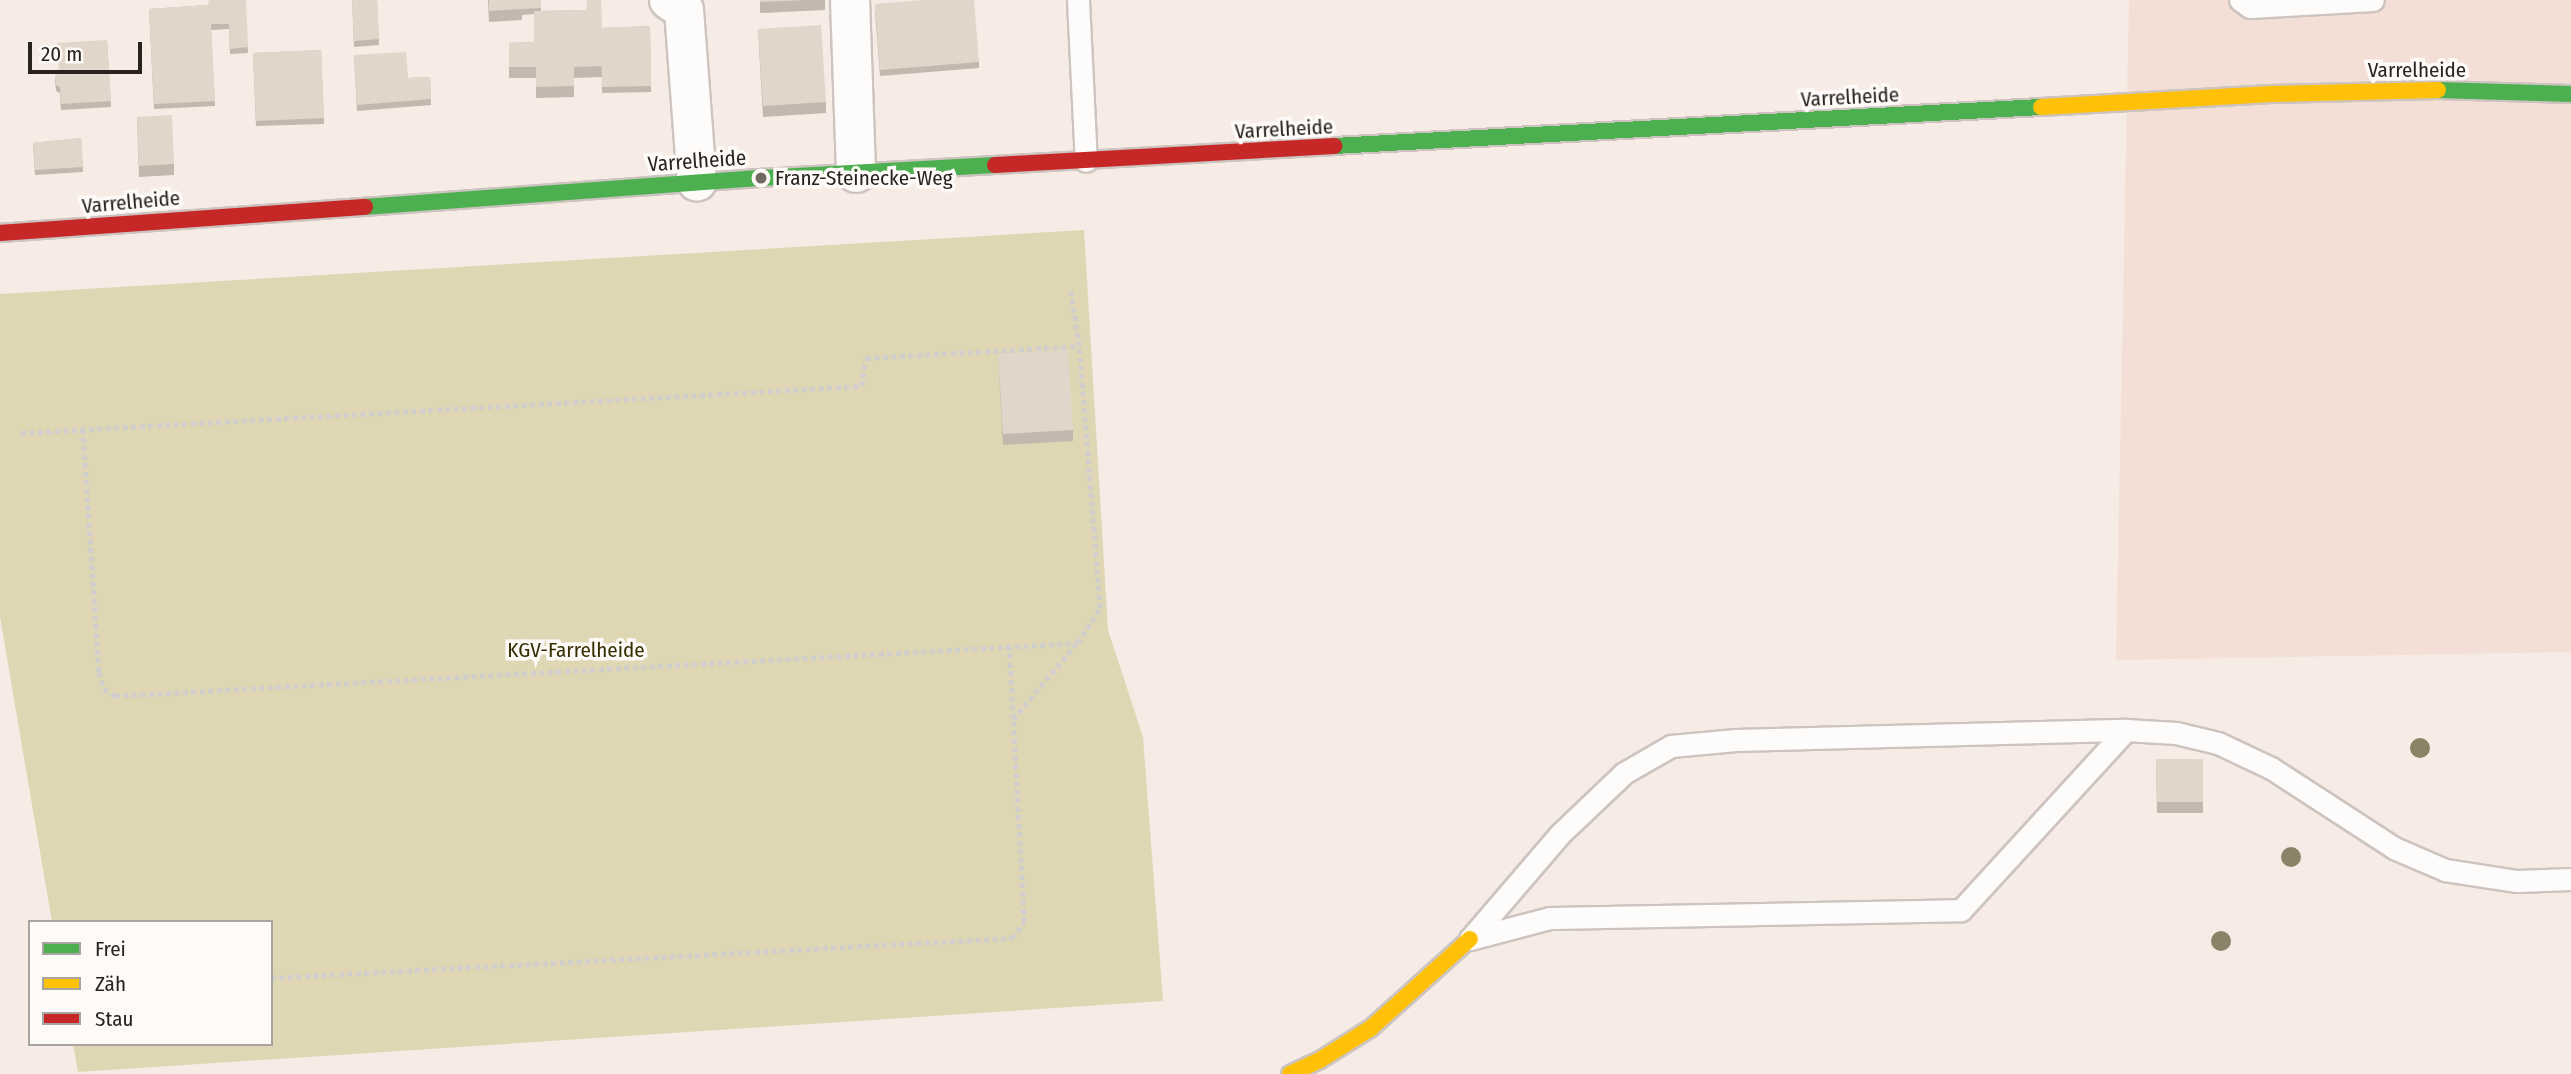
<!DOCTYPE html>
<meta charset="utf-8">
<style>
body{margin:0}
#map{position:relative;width:2571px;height:1074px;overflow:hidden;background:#f6ebe5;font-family:"Fira Sans Condensed",sans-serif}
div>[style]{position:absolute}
.built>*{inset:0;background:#f3dfd5}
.green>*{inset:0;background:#dfd6b4}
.path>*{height:4.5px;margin-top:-2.25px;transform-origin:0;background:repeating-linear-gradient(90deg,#d2cecc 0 5px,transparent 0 8.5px)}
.roads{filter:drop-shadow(2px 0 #cdc4c0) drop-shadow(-2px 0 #cdc4c0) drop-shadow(0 2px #cdc4c0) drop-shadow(0 -2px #cdc4c0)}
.lane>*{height:21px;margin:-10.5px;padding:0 10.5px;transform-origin:10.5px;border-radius:10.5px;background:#fefcfb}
.street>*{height:38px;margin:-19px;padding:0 19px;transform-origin:19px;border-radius:19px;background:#fefcfb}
.fast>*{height:16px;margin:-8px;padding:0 8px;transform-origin:8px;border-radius:8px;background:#4caf50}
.slow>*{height:16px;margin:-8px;padding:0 8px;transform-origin:8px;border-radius:8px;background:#ffc107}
.jam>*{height:16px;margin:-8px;padding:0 8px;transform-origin:8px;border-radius:8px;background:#c62828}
.trees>*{width:20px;height:20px;margin:-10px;border-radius:50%;background:#8b8367}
.wall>*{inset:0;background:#c2b8ae}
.building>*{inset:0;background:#e2d6ca}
.dots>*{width:19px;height:19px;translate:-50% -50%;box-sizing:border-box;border:4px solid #fdfaf8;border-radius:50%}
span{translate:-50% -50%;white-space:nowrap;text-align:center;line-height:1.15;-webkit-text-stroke:7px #fdfaf8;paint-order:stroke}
.street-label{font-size:21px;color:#29221e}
.poi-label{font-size:21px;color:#29221e}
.left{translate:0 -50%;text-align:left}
.park-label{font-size:21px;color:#342e00}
.legend{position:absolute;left:28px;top:920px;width:245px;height:126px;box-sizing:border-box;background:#fdfaf8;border:2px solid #a8a4a1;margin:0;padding:9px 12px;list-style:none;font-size:21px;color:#29221e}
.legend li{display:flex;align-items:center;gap:14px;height:35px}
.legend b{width:35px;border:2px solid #a8a4a1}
.scale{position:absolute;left:28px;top:42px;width:114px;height:32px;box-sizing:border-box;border:4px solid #29221e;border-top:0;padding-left:9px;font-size:21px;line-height:24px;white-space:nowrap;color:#29221e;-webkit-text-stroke:5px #fdfaf8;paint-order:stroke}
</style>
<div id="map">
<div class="built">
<i style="clip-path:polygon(2129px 0,2571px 0,2571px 652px,2116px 660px)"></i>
</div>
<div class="green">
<i style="clip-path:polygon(1084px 230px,1108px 630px,1143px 737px,1163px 1001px,78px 1072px,73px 1044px,271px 1044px,271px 922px,52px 922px,0 617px,0 294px)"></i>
</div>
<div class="path">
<i style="left:83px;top:429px;width:244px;rotate:86.2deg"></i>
<i style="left:99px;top:672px;width:18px;rotate:74deg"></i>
<i style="left:104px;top:689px;width:13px;rotate:32deg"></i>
<i style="left:115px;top:696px;width:964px;rotate:-3.15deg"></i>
<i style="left:1078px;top:643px;width:41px;rotate:-57.8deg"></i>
<i style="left:1100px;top:608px;width:263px;rotate:-94.6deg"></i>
<i style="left:1079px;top:346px;width:59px;rotate:-98.8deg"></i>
<i style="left:21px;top:433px;width:841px;rotate:-3.2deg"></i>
<i style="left:861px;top:386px;width:28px;rotate:-80deg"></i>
<i style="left:866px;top:358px;width:213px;rotate:-3.2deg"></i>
<i style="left:1013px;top:719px;width:99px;rotate:-49.9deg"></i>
<i style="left:271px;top:978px;width:742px;rotate:-3.09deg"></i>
<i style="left:1012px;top:938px;width:20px;rotate:-53deg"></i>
<i style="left:1024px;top:922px;width:276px;rotate:-93.1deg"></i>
</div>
<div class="roads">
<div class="lane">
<i style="left:1078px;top:0;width:161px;rotate:87.2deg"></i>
<i style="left:2240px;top:0;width:12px;rotate:35deg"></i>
<i style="left:2250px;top:7px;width:123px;rotate:-3.3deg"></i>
<i style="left:1470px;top:939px;width:138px;rotate:-49.4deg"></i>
<i style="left:1560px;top:834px;width:88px;rotate:-43.6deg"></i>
<i style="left:1624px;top:773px;width:54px;rotate:-29.9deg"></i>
<i style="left:1671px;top:746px;width:65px;rotate:-5.3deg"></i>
<i style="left:1736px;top:740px;width:390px;rotate:-1.5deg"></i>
<i style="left:2126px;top:730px;width:50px;rotate:3.4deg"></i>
<i style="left:2176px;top:733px;width:43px;rotate:13.4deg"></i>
<i style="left:2218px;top:743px;width:59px;rotate:25.3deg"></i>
<i style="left:2271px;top:768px;width:147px;rotate:33deg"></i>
<i style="left:2394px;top:848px;width:56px;rotate:23.3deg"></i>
<i style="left:2445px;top:870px;width:73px;rotate:8.7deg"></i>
<i style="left:2517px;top:881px;width:54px;rotate:-2.1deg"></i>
<i style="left:1470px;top:939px;width:83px;rotate:-14.7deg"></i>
<i style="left:1550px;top:918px;width:411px;rotate:-1.1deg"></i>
<i style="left:1961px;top:910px;width:244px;rotate:-47.5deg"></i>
</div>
<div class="street">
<i style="left:669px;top:0;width:18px;rotate:34deg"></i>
<i style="left:684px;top:10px;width:172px;rotate:85.7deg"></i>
<i style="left:850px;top:0;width:173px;rotate:88deg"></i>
</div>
<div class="fast">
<i style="left:2438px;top:90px;width:133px;rotate:1.7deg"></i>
<i style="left:1334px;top:146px;width:708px;rotate:-3.16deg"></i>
<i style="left:365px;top:207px;width:397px;rotate:-4.2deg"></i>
<i style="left:761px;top:178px;width:234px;rotate:-3.2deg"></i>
</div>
<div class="slow">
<i style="left:2041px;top:107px;width:231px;rotate:-3.2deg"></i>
<i style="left:2272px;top:94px;width:166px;rotate:-1.4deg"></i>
<i style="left:1290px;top:1074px;width:33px;rotate:-25deg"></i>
<i style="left:1320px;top:1060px;width:60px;rotate:-32.1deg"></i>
<i style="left:1371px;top:1028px;width:133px;rotate:-42deg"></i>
</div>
<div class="jam">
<i style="left:995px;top:165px;width:340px;rotate:-3.2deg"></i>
<i style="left:0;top:233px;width:366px;rotate:-4.1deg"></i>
</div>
</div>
<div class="trees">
<i style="left:2420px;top:748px"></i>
<i style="left:2291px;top:857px"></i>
<i style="left:2221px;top:941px"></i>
</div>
<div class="wall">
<i style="clip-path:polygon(245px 0,248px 53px,230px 54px,229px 29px,211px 30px,215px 106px,154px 109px,149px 9px,208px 5px)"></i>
<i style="clip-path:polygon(352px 0,377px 0,379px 45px,354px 47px)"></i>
<i style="clip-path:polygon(488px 0,541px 0,541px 11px,586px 10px,601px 0,602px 77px,574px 78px,574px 97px,536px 98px,536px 78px,509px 78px,509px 43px,534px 42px,534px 14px,522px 15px,522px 20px,489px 22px)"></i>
<i style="clip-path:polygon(760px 0,825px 0,825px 10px,760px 13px)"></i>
<i style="clip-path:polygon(875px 10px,979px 62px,979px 68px,880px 76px)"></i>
<i style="clip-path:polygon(650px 26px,651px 92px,602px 93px,601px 28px)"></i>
<i style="clip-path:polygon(758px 29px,826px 102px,826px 113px,763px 117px)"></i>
<i style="clip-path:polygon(107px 40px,111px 107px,61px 110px,60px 93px,56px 91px,55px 79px)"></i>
<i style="clip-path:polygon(321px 50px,324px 124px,256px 126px,253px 53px)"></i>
<i style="clip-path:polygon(354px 55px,408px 78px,430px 77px,431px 105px,357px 111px)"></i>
<i style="clip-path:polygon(137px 117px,174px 164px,174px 175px,139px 177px)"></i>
<i style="clip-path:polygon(81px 138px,83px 172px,35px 175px,33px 143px)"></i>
<i style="clip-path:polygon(998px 354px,1073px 430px,1073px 441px,1003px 445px)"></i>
<i style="clip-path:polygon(2156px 759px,2203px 759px,2203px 813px,2157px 813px)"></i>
</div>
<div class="building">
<i style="clip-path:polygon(209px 0,246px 0,248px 47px,230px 49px,229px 24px,211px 24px,215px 101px,154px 104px,149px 9px,208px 5px)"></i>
<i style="clip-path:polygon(352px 0,377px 0,379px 39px,354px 41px)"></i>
<i style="clip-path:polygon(489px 0,522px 0,522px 9px,489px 11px)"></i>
<i style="clip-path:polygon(522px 0,541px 0,541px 8px,522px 9px)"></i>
<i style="clip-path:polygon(587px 0,601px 0,602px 66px,574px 67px,574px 86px,536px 87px,536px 67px,509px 67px,509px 43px,534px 42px,534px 11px,586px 10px)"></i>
<i style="clip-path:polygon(760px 0,807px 0,760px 2px)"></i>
<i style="clip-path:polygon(922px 0,974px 0,979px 62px,880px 70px,875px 4px)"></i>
<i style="clip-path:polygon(821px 25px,826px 102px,763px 106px,758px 29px)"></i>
<i style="clip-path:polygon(650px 26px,651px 86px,602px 87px,601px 28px)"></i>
<i style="clip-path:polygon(107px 40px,111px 101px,61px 104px,60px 87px,56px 85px,55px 73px,59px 71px,57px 43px)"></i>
<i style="clip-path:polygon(321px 50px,324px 118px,256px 121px,253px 53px)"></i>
<i style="clip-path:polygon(406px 52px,408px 78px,430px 77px,431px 99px,357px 105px,354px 55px)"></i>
<i style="clip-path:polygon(172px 115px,174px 164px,139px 166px,137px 117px)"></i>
<i style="clip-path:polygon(81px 138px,83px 167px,35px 170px,33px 143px)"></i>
<i style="clip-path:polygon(1068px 350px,1073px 430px,1003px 434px,998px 354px)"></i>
<i style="clip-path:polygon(2156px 759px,2203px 759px,2203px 802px,2157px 802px)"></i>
</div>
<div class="dots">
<i style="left:761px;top:178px;background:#716864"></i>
</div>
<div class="street-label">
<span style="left:2417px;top:70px">Varrelheide</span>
<span style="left:1850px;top:97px;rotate:-3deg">Varrelheide</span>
<span style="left:1284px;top:129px;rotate:-3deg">Varrelheide</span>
<span style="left:697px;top:161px;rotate:-4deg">Varrelheide</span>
<span style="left:131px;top:202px;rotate:-5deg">Varrelheide</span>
</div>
<div class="poi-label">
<span class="left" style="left:775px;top:178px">Franz-Steinecke-Weg</span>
</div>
<div class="park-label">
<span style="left:576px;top:650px">KGV-Farrelheide</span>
</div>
<ul class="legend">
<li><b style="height:9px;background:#4caf50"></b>Frei</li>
<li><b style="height:9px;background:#ffc107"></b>Zäh</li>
<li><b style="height:9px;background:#c62828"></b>Stau</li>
</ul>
<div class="scale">20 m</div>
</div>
